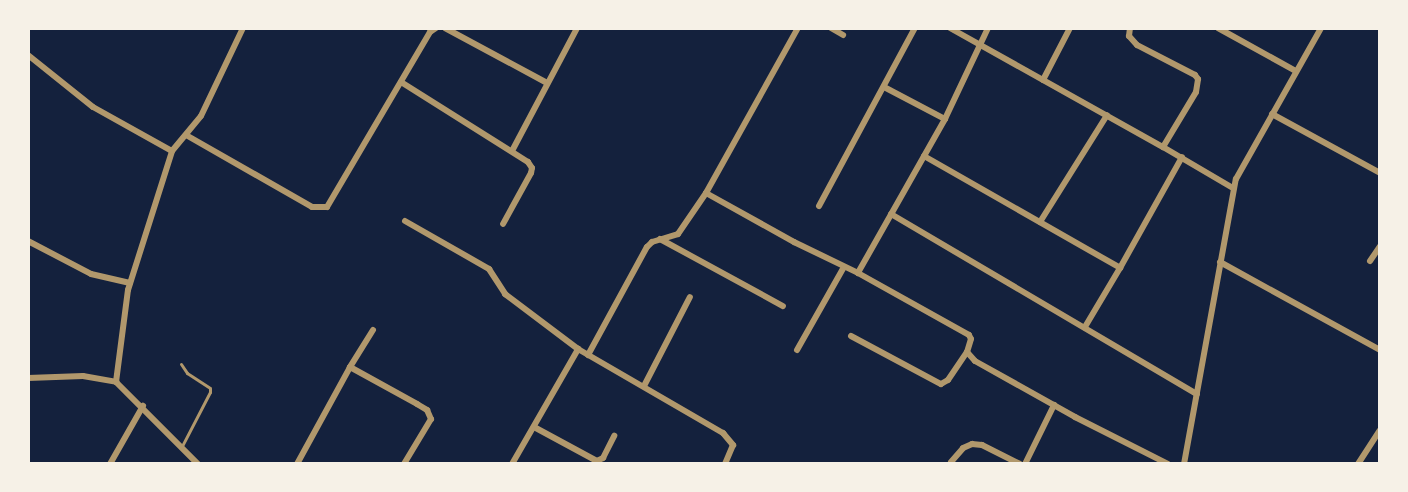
<!DOCTYPE html>
<style>
body{margin:0}
#map{position:relative;width:1408px;height:492px;overflow:hidden;background:#14213d;font-family:"Alegreya Sans",sans-serif}
div>[style]{position:absolute}
.service>*{height:3px;margin:-1.5px;padding:0 1.5px;transform-origin:1.5px;border-radius:1.5px;background:#b1986c}
.minor>*{height:6px;margin:-3px;padding:0 3px;transform-origin:3px;border-radius:3px;background:#b1986c}
span{translate:-50% -50%;white-space:nowrap;text-align:center;line-height:1.15;-webkit-text-stroke:5px #f6f1e7;paint-order:stroke}
.frame{position:absolute;inset:0;border:30px solid #f6f1e7;pointer-events:none}
</style>
<div id="map">
<div class="service">
<i style="left:181px;top:364px;width:11px;rotate:56deg"></i>
<i style="left:187px;top:373px;width:27px;rotate:33deg"></i>
<i style="left:210px;top:388px;width:4px;rotate:90deg"></i>
<i style="left:210px;top:392px;width:61px;rotate:117.4deg"></i>
</div>
<div class="minor">
<i style="left:445px;top:28px;width:116px;rotate:28.3deg"></i>
<i style="left:831px;top:28px;width:14px;rotate:30deg"></i>
<i style="left:950px;top:28px;width:244px;rotate:29.2deg"></i>
<i style="left:1163px;top:147px;width:64px;rotate:-59deg"></i>
<i style="left:1196px;top:92px;width:13px;rotate:-81deg"></i>
<i style="left:1198px;top:79px;width:5px;rotate:-127deg"></i>
<i style="left:1195px;top:75px;width:65px;rotate:-152.7deg"></i>
<i style="left:1137px;top:45px;width:12px;rotate:-132deg"></i>
<i style="left:1129px;top:36px;width:8px;rotate:-83deg"></i>
<i style="left:988px;top:28px;width:101px;rotate:115.3deg"></i>
<i style="left:945px;top:119px;width:177px;rotate:119.5deg"></i>
<i style="left:858px;top:273px;width:127px;rotate:29.2deg"></i>
<i style="left:969px;top:335px;width:4px;rotate:63deg"></i>
<i style="left:971px;top:339px;width:14px;rotate:107deg"></i>
<i style="left:967px;top:352px;width:12px;rotate:48deg"></i>
<i style="left:975px;top:361px;width:115px;rotate:29.2deg"></i>
<i style="left:1075px;top:417px;width:104px;rotate:26.8deg"></i>
<i style="left:1218px;top:28px;width:89px;rotate:28.9deg"></i>
<i style="left:28px;top:55px;width:83px;rotate:38.7deg"></i>
<i style="left:93px;top:107px;width:90px;rotate:29.1deg"></i>
<i style="left:1043px;top:80px;width:59px;rotate:-62.6deg"></i>
<i style="left:401px;top:82px;width:150px;rotate:32.2deg"></i>
<i style="left:528px;top:162px;width:7px;rotate:56deg"></i>
<i style="left:532px;top:168px;width:5px;rotate:101deg"></i>
<i style="left:531px;top:173px;width:58px;rotate:118.8deg"></i>
<i style="left:884px;top:87px;width:69px;rotate:27.7deg"></i>
<i style="left:1272px;top:114px;width:123px;rotate:28.6deg"></i>
<i style="left:186px;top:135px;width:145px;rotate:29.7deg"></i>
<i style="left:312px;top:207px;width:15px"></i>
<i style="left:327px;top:207px;width:203px;rotate:-59.5deg"></i>
<i style="left:430px;top:32px;width:7px;rotate:-34deg"></i>
<i style="left:1163px;top:147px;width:81px;rotate:30.4deg"></i>
<i style="left:512px;top:151px;width:139px;rotate:-62.1deg"></i>
<i style="left:924px;top:156px;width:226px;rotate:29.7deg"></i>
<i style="left:1120px;top:268px;width:69px;rotate:120.7deg"></i>
<i style="left:706px;top:193px;width:189px;rotate:-60.9deg"></i>
<i style="left:819px;top:206px;width:202px;rotate:-61.7deg"></i>
<i style="left:891px;top:214px;width:355px;rotate:30.5deg"></i>
<i style="left:405px;top:221px;width:97px;rotate:29.7deg"></i>
<i style="left:489px;top:269px;width:30px;rotate:57deg"></i>
<i style="left:505px;top:294px;width:91px;rotate:37deg"></i>
<i style="left:578px;top:349px;width:168px;rotate:30.1deg"></i>
<i style="left:723px;top:433px;width:16px;rotate:50deg"></i>
<i style="left:733px;top:445px;width:21px;rotate:113deg"></i>
<i style="left:1040px;top:222px;width:126px;rotate:-57.9deg"></i>
<i style="left:660px;top:239px;width:140px;rotate:28.6deg"></i>
<i style="left:28px;top:241px;width:71px;rotate:27.6deg"></i>
<i style="left:91px;top:274px;width:40px;rotate:13deg"></i>
<i style="left:1370px;top:261px;width:18px;rotate:-56deg"></i>
<i style="left:1220px;top:262px;width:183px;rotate:28.8deg"></i>
<i style="left:1120px;top:268px;width:127px;rotate:-60.8deg"></i>
<i style="left:373px;top:330px;width:44px;rotate:121.9deg"></i>
<i style="left:350px;top:367px;width:77px;rotate:28.9deg"></i>
<i style="left:417px;top:404px;width:12px;rotate:31deg"></i>
<i style="left:427px;top:410px;width:10px;rotate:66deg"></i>
<i style="left:431px;top:419px;width:52px;rotate:121deg"></i>
<i style="left:851px;top:336px;width:102px;rotate:28.1deg"></i>
<i style="left:941px;top:384px;width:8px;rotate:-30deg"></i>
<i style="left:948px;top:380px;width:34px;rotate:-56deg"></i>
<i style="left:797px;top:350px;width:95px;rotate:-60.5deg"></i>
<i style="left:588px;top:355px;width:123px;rotate:-61.4deg"></i>
<i style="left:647px;top:247px;width:7px;rotate:-45deg"></i>
<i style="left:652px;top:242px;width:27px;rotate:-17deg"></i>
<i style="left:678px;top:234px;width:50px;rotate:-55.7deg"></i>
<i style="left:706px;top:193px;width:101px;rotate:29.1deg"></i>
<i style="left:794px;top:242px;width:71px;rotate:25.8deg"></i>
<i style="left:28px;top:378px;width:55px;rotate:-2.1deg"></i>
<i style="left:83px;top:376px;width:34px;rotate:10deg"></i>
<i style="left:116px;top:382px;width:116px;rotate:45deg"></i>
<i style="left:116px;top:382px;width:93px;rotate:-82.6deg"></i>
<i style="left:128px;top:290px;width:146px;rotate:-72.4deg"></i>
<i style="left:172px;top:151px;width:45px;rotate:-50.4deg"></i>
<i style="left:201px;top:116px;width:98px;rotate:-64.5deg"></i>
<i style="left:644px;top:386px;width:100px;rotate:-62.7deg"></i>
<i style="left:534px;top:427px;width:72px;rotate:28.4deg"></i>
<i style="left:597px;top:461px;width:7px;rotate:-27deg"></i>
<i style="left:603px;top:458px;width:25px;rotate:-63deg"></i>
<i style="left:951px;top:462px;width:18px;rotate:-49deg"></i>
<i style="left:963px;top:448px;width:10px;rotate:-24deg"></i>
<i style="left:972px;top:444px;width:10px;rotate:6deg"></i>
<i style="left:982px;top:445px;width:42px;rotate:26.6deg"></i>
<i style="left:110px;top:464px;width:67px;rotate:-60.4deg"></i>
<i style="left:297px;top:464px;width:111px;rotate:-61.3deg"></i>
<i style="left:512px;top:464px;width:133px;rotate:-60.1deg"></i>
<i style="left:1025px;top:464px;width:66px;rotate:-63.8deg"></i>
<i style="left:1184px;top:464px;width:290px;rotate:-79.7deg"></i>
<i style="left:1236px;top:179px;width:173px;rotate:-60.6deg"></i>
<i style="left:1358px;top:464px;width:40px;rotate:-57.1deg"></i>
</div>
<div class="frame"></div>
</div>
